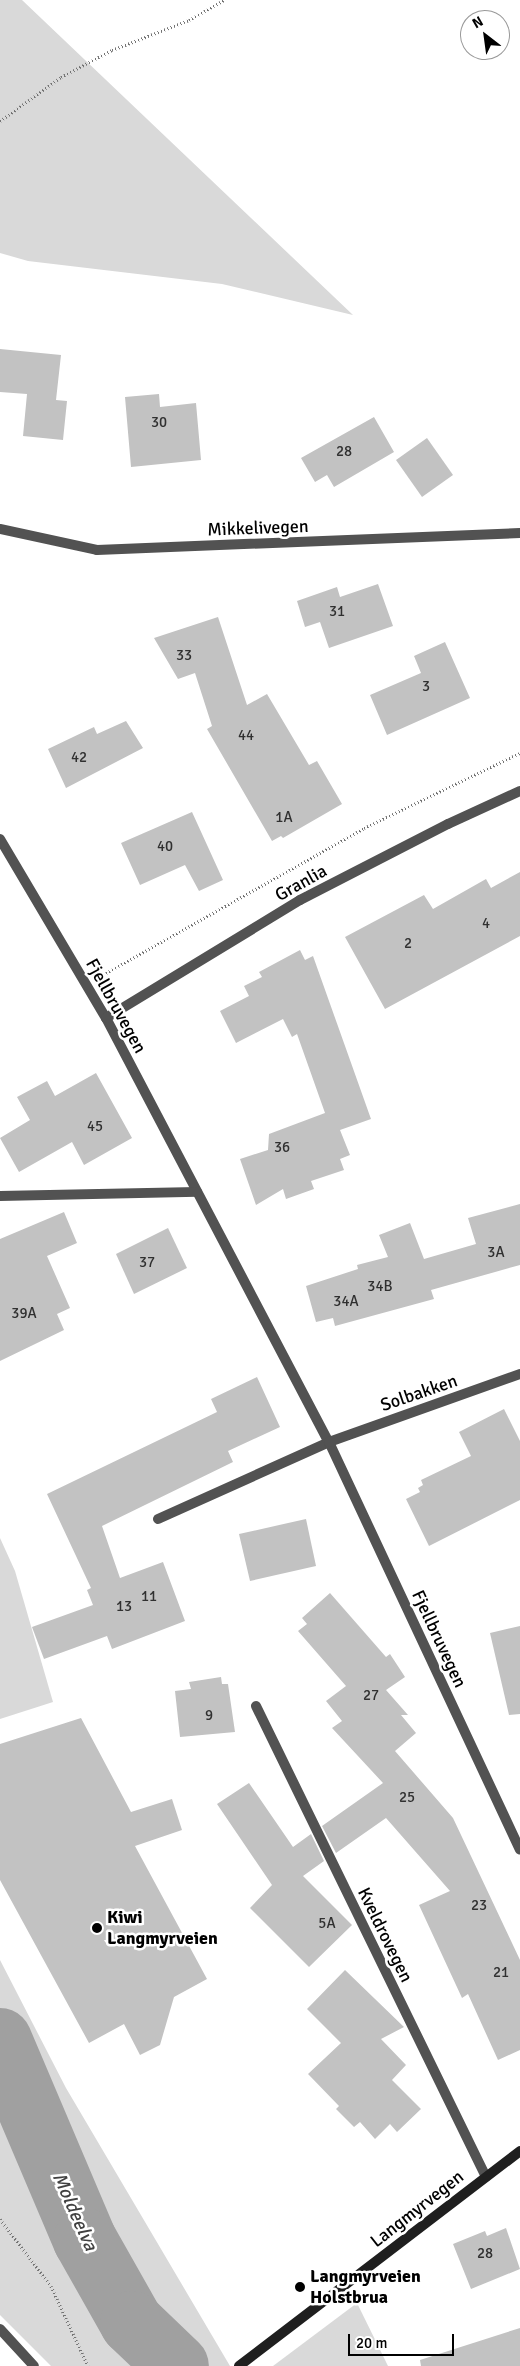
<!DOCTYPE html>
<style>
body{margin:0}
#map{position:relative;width:520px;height:2366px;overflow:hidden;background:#fff;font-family:Signika,sans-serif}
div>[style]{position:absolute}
.green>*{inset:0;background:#d9d9d9}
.river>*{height:64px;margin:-32px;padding:0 32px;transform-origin:32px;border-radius:32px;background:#a0a0a0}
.building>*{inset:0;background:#c2c2c2}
.path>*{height:3px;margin-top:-1.5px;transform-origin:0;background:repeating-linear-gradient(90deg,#747474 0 1px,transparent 0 3.5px)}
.service>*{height:10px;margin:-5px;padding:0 5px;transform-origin:5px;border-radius:5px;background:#525252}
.minor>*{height:10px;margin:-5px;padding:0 5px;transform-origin:5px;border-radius:5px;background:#525252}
.secondary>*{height:10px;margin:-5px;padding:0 5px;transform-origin:5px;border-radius:5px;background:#1f1f1f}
.dots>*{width:14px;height:14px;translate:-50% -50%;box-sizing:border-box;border:2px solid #fff;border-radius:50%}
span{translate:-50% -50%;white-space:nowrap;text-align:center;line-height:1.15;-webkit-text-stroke:5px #fff;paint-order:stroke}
.number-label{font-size:15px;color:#303030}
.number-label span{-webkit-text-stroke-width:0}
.street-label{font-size:18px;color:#000}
.poi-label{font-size:18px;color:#000;font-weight:700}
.left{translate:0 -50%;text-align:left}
.water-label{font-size:19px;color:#414141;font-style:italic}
.north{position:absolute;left:460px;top:10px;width:50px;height:50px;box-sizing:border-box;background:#fff;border:1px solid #999;border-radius:50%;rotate:330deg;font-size:14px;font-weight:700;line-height:20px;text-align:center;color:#000}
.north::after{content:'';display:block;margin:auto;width:18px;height:22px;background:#000;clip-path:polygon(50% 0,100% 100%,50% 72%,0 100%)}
.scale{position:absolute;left:348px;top:2334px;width:106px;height:22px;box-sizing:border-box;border:2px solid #000;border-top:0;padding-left:6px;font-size:15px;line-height:18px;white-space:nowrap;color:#000;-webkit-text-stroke:4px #fff;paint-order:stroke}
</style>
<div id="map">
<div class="green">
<i style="clip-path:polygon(0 0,22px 0,353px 315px,222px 284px,28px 261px,0 253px)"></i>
<i style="clip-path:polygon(0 1538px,15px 1571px,53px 1702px,0 1719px)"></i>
<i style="clip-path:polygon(0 1960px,66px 2088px,230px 2366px,51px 2366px,0 2315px)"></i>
<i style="clip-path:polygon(357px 2303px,388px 2366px,273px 2366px)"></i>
</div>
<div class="river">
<i style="left:0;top:2040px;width:217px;rotate:67deg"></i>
<i style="left:85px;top:2240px;width:95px;rotate:60.5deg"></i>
<i style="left:132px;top:2323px;width:62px;rotate:43.7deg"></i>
</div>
<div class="building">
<i style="clip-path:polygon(0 349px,61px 355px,56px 400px,67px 401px,63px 440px,23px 436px,27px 394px,0 392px)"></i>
<i style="clip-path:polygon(159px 394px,160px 407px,196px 403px,201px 460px,131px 467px,125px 397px)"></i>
<i style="clip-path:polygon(374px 417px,394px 452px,334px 487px,327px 475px,315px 482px,301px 458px)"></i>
<i style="clip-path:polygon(427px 438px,453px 475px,422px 497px,396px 460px)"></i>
<i style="clip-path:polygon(378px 584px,393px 626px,329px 648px,320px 622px,305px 627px,297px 601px,337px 587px,340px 597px)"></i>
<i style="clip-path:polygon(218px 617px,247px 705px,267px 694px,309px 765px,317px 761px,342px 804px,283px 838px,281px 836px,272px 841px,207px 729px,212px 726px,195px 673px,178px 679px,154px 638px)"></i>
<i style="clip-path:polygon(445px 642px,470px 698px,387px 735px,370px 695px,421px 673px,414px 656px)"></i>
<i style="clip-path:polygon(126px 721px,143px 748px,66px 788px,48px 749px,94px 727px,97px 734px)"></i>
<i style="clip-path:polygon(192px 812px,223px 880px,199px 891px,185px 865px,140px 885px,121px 843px)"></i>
<i style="clip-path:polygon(520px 872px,520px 936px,385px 1009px,345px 937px,424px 895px,433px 909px,486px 879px,491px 888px)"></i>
<i style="clip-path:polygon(300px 950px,305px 960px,313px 956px,371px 1119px,340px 1130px,350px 1155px,340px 1159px,344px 1170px,311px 1181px,314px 1189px,286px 1199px,283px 1189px,256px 1205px,240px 1159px,268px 1150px,269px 1134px,325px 1113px,297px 1034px,292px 1037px,283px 1019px,236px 1043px,220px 1011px,249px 996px,244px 986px,262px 977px,259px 972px)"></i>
<i style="clip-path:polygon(96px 1073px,132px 1138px,84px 1165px,72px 1142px,19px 1172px,0 1138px,30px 1120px,17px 1097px,47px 1081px,55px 1096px)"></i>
<i style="clip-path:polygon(520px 1204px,520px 1265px,431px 1290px,434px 1299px,335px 1326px,333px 1318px,316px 1322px,306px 1286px,358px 1269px,357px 1265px,388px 1257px,379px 1235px,410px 1223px,424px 1259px,476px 1244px,468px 1218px)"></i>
<i style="clip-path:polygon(64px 1212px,77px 1243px,47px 1256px,70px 1308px,57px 1314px,64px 1330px,0 1361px,0 1239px)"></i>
<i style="clip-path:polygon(168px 1228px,187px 1268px,134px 1294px,116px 1254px)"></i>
<i style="clip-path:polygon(257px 1377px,280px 1427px,228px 1451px,233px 1462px,102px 1526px,120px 1578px,163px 1562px,185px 1621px,112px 1649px,107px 1636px,44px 1659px,32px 1627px,93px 1605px,87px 1590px,91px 1588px,47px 1494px,217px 1412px,211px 1399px)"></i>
<i style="clip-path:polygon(504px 1409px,520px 1441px,520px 1500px,429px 1546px,406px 1499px,420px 1492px,418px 1488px,423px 1485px,421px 1480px,471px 1456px,459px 1432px)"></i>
<i style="clip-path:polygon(306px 1519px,316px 1566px,250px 1581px,239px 1534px)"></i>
<i style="clip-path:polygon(330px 1593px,386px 1657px,390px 1654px,405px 1677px,386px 1690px,408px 1715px,401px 1715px,416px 1733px,395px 1751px,453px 1818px,520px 1960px,520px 2050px,498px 2060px,468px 1994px,462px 1998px,419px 1905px,450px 1891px,386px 1818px,336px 1853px,322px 1826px,383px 1783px,332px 1728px,342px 1721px,326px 1701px,346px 1686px,298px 1631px,307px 1624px,302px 1618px)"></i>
<i style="clip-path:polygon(520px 1626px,520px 1714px,509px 1715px,490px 1633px)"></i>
<i style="clip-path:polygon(221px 1677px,222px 1684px,228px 1684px,235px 1732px,180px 1737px,175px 1691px,191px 1689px,189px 1682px)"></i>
<i style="clip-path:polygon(81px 1718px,131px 1812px,172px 1799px,182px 1830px,135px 1846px,207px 1979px,174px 1997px,160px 2045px,140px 2055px,124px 2024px,89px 2043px,0 1880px,0 1744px)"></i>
<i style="clip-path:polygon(249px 1783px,293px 1847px,311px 1834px,324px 1861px,303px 1876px,352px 1925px,309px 1967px,250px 1908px,272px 1885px,217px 1804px)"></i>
<i style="clip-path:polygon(345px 1970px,404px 2027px,381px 2039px,406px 2065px,392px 2080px,421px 2109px,397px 2132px,390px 2124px,375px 2139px,360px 2122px,354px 2127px,336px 2109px,339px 2106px,308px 2074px,341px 2043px,307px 2009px)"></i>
<i style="clip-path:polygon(506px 2228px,520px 2269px,471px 2289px,453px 2244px,485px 2231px,487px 2236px)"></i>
<i style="clip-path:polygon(520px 2328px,520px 2366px,421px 2366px,420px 2360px)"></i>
</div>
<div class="path">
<i style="left:0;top:121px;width:75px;rotate:-35.8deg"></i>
<i style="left:61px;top:77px;width:58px;rotate:-27.9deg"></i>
<i style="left:112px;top:50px;width:83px;rotate:-21.3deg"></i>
<i style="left:189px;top:20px;width:40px;rotate:-29.7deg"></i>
<i style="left:106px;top:973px;width:296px;rotate:-29.3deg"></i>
<i style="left:364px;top:828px;width:173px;rotate:-25.7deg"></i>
<i style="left:0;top:2219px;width:84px;rotate:52.7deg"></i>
<i style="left:51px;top:2286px;width:88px;rotate:65.2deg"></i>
</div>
<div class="service">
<i style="left:158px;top:1519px;width:188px;rotate:-24.2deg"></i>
</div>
<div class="minor">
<i style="left:0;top:529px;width:99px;rotate:12.2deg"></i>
<i style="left:97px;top:550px;width:423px;rotate:-2.3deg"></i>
<i style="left:0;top:839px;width:208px;rotate:59.4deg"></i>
<i style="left:106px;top:1018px;width:479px;rotate:62.3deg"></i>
<i style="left:329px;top:1442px;width:450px;rotate:64.9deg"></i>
<i style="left:106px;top:1018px;width:227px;rotate:-31.3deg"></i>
<i style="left:300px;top:900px;width:166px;rotate:-27.2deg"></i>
<i style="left:448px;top:824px;width:79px;rotate:-24.6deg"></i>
<i style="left:0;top:1196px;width:197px;rotate:-1.2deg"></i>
<i style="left:329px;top:1442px;width:203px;rotate:-19.6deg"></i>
<i style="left:256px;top:1706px;width:524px;rotate:63.97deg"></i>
<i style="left:0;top:2329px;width:50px;rotate:47.4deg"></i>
</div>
<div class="secondary">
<i style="left:239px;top:2366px;width:354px;rotate:-37.4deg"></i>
</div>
<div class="dots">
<i style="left:97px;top:1928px;background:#000"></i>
<i style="left:300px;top:2287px;background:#000"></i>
</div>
<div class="number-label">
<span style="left:159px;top:423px">30</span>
<span style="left:344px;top:452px">28</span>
<span style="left:337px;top:612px">31</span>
<span style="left:184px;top:656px">33</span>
<span style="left:426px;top:687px">3</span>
<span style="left:246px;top:736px">44</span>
<span style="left:79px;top:758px">42</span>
<span style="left:284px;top:818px">1A</span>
<span style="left:165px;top:847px">40</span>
<span style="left:486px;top:924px">4</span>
<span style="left:408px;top:944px">2</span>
<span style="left:95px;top:1127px">45</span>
<span style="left:282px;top:1148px">36</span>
<span style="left:496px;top:1253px">3A</span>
<span style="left:147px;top:1263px">37</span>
<span style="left:380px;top:1287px">34B</span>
<span style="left:346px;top:1302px">34A</span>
<span style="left:24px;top:1314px">39A</span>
<span style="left:149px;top:1597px">11</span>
<span style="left:124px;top:1607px">13</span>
<span style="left:371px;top:1696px">27</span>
<span style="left:209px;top:1716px">9</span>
<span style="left:407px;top:1798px">25</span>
<span style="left:479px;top:1906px">23</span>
<span style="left:327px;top:1924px">5A</span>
<span style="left:501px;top:1973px">21</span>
<span style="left:485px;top:2254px">28</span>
</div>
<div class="street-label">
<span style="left:258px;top:528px;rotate:-2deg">Mikkelivegen</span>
<span style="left:301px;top:883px;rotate:-29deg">Granlia</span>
<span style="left:116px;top:1006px;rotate:61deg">Fjellbruvegen</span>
<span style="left:419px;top:1393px;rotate:-19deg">Solbakken</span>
<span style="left:439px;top:1639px;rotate:65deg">Fjellbruvegen</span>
<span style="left:385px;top:1935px;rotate:64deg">Kveldrovegen</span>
<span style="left:417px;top:2209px;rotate:-38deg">Langmyrvegen</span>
</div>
<div class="poi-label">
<span class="left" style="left:107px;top:1928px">Kiwi<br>Langmyrveien</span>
<span class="left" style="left:310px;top:2287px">Langmyrveien<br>Holstbrua</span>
</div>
<div class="water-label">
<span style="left:74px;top:2212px;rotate:66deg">Moldeelva</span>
</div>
<div class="north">N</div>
<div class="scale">20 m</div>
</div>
